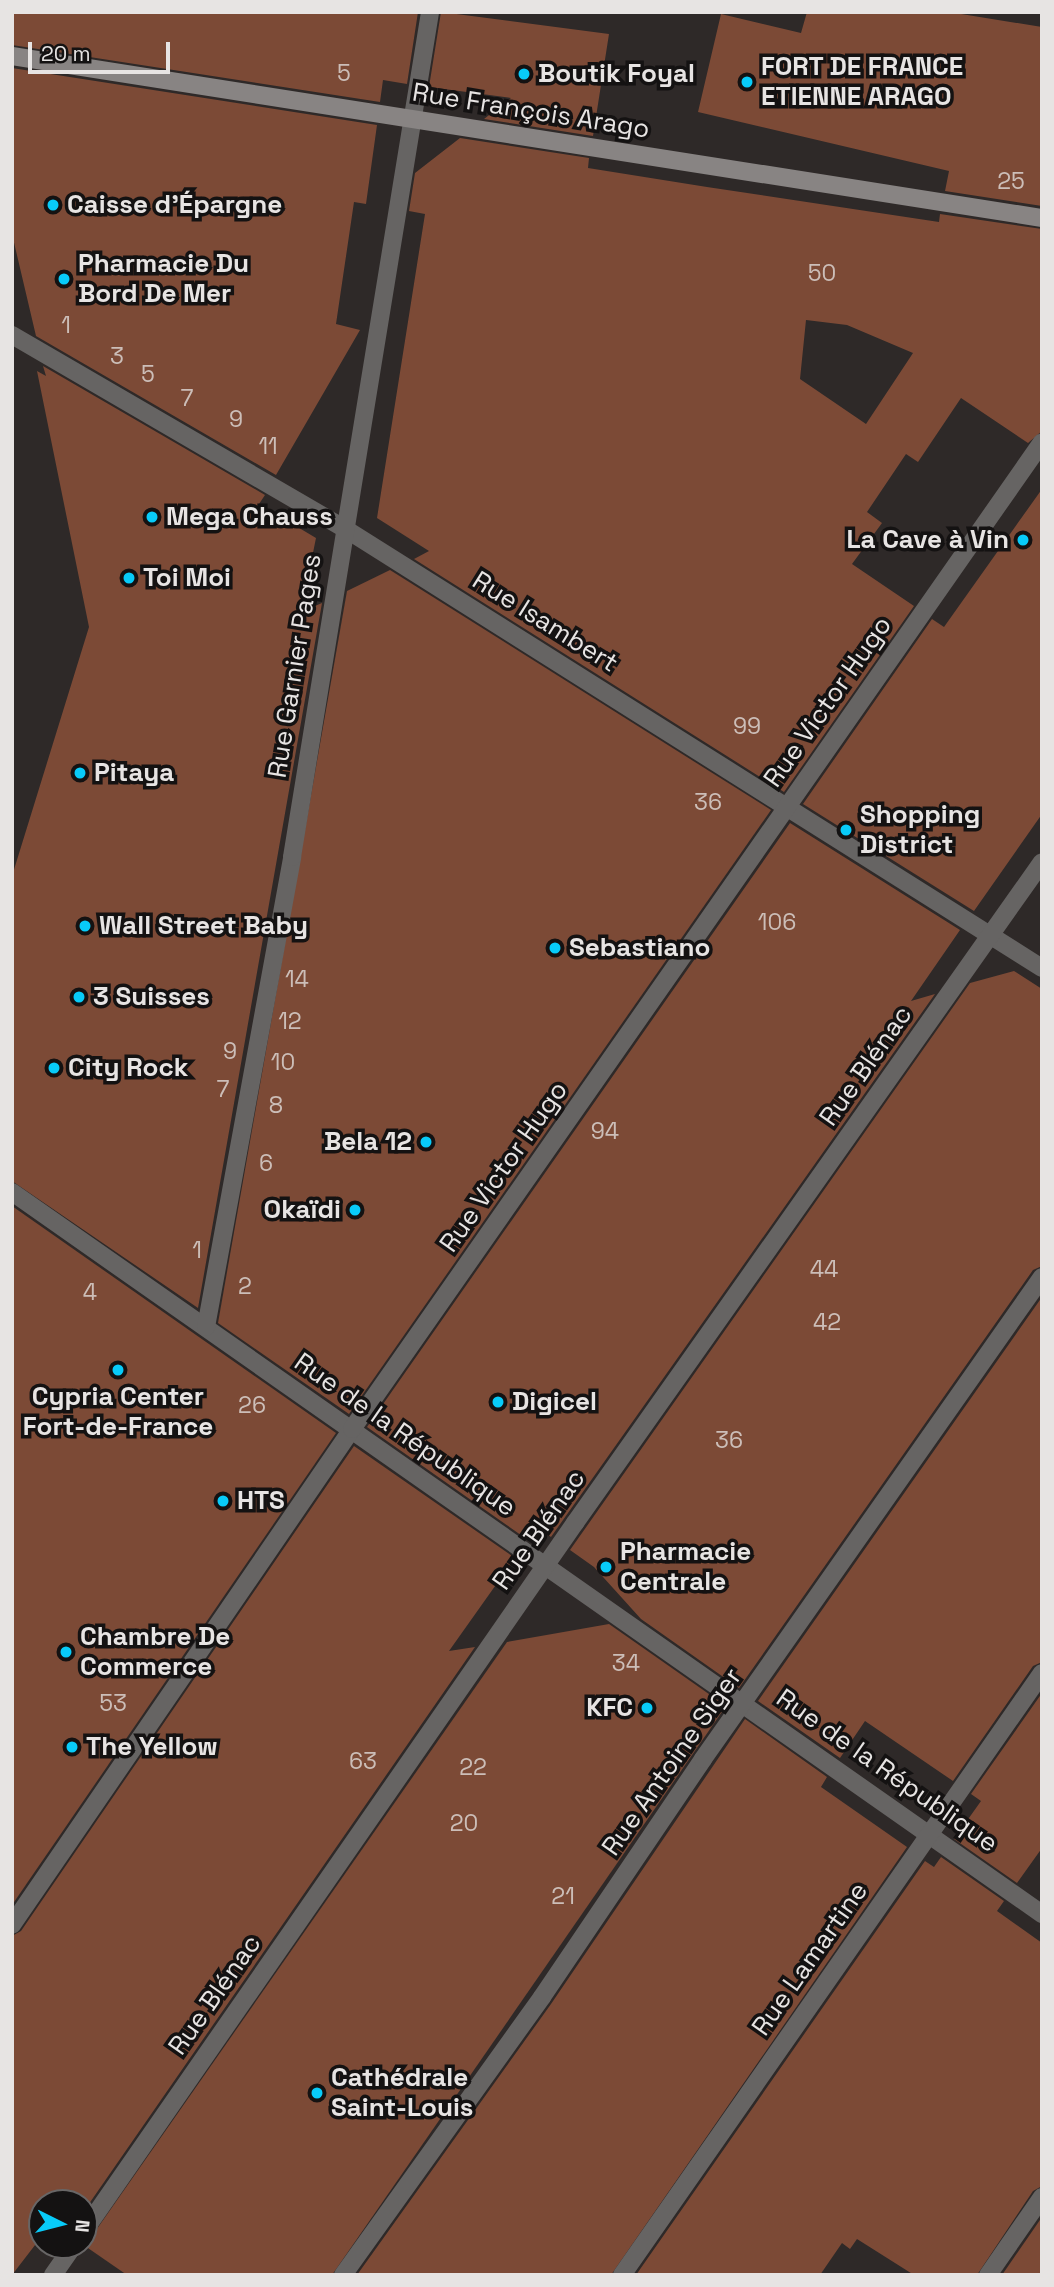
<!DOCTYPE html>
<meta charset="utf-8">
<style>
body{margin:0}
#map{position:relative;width:1054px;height:2287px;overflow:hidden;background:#2e2928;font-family:"Space Grotesk",sans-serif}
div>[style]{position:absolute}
.building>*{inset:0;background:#7c4a36}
.pedestrian>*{height:18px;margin:-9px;padding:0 9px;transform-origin:9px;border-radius:9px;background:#666463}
.minor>*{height:18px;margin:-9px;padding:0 9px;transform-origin:9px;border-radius:9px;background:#666463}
.secondary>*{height:18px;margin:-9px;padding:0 9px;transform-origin:9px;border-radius:9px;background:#888483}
.dots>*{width:19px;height:19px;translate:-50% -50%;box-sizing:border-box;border:4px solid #141212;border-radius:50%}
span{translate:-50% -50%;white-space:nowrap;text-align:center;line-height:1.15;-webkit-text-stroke:7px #141212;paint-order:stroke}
.number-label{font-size:23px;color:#ccbeb8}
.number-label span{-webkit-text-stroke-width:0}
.poi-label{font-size:26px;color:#e7e4e3;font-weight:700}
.left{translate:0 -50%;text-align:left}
.right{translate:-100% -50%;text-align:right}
.street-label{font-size:26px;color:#e7e4e3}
.frame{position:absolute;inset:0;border:14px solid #e7e4e3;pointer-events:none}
.north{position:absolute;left:28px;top:2189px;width:70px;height:70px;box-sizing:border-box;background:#141212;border:2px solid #686666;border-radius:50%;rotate:96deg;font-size:19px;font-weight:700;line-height:28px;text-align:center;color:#e7e4e3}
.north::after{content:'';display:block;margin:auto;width:24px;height:32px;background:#08cbf9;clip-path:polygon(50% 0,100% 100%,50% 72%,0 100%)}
.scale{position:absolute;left:28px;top:42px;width:142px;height:32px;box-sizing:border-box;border:4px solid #e7e4e3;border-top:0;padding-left:9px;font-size:21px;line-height:24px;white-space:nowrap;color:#e7e4e3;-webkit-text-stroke:5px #141212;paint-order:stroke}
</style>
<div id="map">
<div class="building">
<i style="clip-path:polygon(12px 12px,418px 12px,407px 84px,383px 80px,380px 102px,12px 45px)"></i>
<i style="clip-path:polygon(441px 12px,609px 34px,593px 136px,484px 119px,511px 98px,429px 87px)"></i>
<i style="clip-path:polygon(807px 12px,949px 12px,1042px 27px,1042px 206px,945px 191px,949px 171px,698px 112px,721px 14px,801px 33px)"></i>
<i style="clip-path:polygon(12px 68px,377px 125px,366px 204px,354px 202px,336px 324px,360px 330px,276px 475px,36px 336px,12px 234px)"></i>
<i style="clip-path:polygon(evenodd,460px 138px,589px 158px,588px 168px,707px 187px,939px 222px,940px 214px,1042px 229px,1042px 431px,1028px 443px,961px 398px,918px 462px,906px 454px,867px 512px,882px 523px,852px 564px,914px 606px,784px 792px,414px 559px,429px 551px,377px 518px,425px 214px,409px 211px,415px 173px,460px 138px,806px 320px,847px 325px,913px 353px,866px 424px,800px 379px,806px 320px)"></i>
<i style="clip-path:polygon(43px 366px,265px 495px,259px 504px,316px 538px,301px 612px,322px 603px,198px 1308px,12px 1181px,12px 876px,89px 627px,37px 371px,46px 376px)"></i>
<i style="clip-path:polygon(1042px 489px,1042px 814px,974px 911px,803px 804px,932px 619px,944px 627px)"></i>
<i style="clip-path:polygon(390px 570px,771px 810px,349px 1414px,218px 1323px,347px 591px)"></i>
<i style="clip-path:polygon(790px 823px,960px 930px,911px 1001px,935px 994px,551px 1537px,537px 1527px,528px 1540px,367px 1427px)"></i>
<i style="clip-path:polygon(1014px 971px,1042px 989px,1042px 1266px,1033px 1270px,739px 1688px,641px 1619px,594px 1567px,570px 1550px,970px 983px)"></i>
<i style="clip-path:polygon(12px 1206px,336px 1433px,12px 1905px)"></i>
<i style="clip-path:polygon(1042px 1297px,1042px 1662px,1033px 1666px,953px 1781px,865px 1721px,840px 1758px,758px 1701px)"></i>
<i style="clip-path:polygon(354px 1446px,515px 1558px,449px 1651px,475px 1647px,84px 2211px,84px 2203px,42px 2203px,42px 2236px,12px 2275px,12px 1936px,21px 1931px)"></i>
<i style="clip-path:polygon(609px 1624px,726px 1706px,332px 2275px,127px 2275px,85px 2246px,507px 1642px)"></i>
<i style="clip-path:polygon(1042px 1693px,1042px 1848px,1017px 1883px,954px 1839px,981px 1801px,971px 1794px)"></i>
<i style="clip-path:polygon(745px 1719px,827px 1777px,821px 1787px,907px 1847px,611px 2275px,357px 2275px,551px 2004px)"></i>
<i style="clip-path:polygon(941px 1857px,1004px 1901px,997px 1911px,1042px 1943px,1042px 2186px,1033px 2191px,977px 2275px,914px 2275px,857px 2239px,850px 2249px,842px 2243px,820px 2275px,636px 2275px,925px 1861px,934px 1867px)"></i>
<i style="clip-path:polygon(1042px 2217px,1042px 2275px,1002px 2275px)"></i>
</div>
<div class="pedestrian">
<i style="left:12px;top:1192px;width:1258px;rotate:35.03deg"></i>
</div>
<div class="minor">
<i style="left:12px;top:335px;width:384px;rotate:30.2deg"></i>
<i style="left:344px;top:528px;width:825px;rotate:32.23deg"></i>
<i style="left:206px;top:1327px;width:478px;rotate:-79.6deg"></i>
<i style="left:292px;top:857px;width:856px;rotate:-80.72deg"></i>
<i style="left:12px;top:1925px;width:601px;rotate:-55.57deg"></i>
<i style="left:352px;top:1429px;width:1204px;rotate:-55.04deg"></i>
<i style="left:84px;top:2231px;width:862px;rotate:-55.26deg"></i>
<i style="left:575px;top:1523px;width:809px;rotate:-54.76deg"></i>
<i style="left:53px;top:2275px;width:37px;rotate:-55deg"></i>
<i style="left:343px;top:2275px;width:342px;rotate:-54.4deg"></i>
<i style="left:542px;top:1997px;width:287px;rotate:-55.9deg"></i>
<i style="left:703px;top:1759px;width:589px;rotate:-54.88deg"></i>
<i style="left:622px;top:2275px;width:734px;rotate:-55.1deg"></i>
<i style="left:988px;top:2275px;width:95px;rotate:-55.3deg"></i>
</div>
<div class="secondary">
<i style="left:12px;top:56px;width:1043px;rotate:8.94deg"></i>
</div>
<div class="dots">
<i style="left:524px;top:74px;background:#08cbf9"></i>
<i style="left:747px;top:82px;background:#08cbf9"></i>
<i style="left:53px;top:205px;background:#08cbf9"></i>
<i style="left:64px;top:279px;background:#08cbf9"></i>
<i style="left:152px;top:517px;background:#08cbf9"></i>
<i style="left:1023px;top:540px;background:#08cbf9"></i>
<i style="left:129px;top:578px;background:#08cbf9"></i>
<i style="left:80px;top:773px;background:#08cbf9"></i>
<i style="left:846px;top:830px;background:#08cbf9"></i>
<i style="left:85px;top:926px;background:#08cbf9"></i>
<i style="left:555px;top:948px;background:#08cbf9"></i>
<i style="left:79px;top:997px;background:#08cbf9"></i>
<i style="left:54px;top:1068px;background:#08cbf9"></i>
<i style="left:426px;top:1142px;background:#08cbf9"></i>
<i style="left:355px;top:1210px;background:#08cbf9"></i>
<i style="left:118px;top:1370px;background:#08cbf9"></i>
<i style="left:498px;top:1402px;background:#08cbf9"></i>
<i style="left:223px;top:1501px;background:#08cbf9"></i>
<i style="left:606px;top:1567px;background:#08cbf9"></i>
<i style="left:66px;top:1652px;background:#08cbf9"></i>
<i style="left:647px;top:1708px;background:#08cbf9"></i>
<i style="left:72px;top:1747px;background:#08cbf9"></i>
<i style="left:317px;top:2093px;background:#08cbf9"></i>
</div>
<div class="number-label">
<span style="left:344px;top:73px">5</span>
<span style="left:1011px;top:181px">25</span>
<span style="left:822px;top:273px">50</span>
<span style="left:66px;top:325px">1</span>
<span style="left:117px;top:356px">3</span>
<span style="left:148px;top:374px">5</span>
<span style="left:187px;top:398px">7</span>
<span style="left:236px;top:419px">9</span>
<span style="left:268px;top:446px">11</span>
<span style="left:747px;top:726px">99</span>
<span style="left:708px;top:802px">36</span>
<span style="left:777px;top:922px">106</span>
<span style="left:297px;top:979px">14</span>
<span style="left:290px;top:1021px">12</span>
<span style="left:230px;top:1051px">9</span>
<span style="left:283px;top:1062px">10</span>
<span style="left:223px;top:1089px">7</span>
<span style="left:276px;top:1105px">8</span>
<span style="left:605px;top:1131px">94</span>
<span style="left:266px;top:1163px">6</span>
<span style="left:197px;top:1250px">1</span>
<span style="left:824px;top:1269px">44</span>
<span style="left:245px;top:1286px">2</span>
<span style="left:90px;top:1292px">4</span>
<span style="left:827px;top:1322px">42</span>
<span style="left:252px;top:1405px">26</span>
<span style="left:729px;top:1440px">36</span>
<span style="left:626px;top:1663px">34</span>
<span style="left:113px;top:1703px">53</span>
<span style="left:363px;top:1761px">63</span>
<span style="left:473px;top:1767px">22</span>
<span style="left:464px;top:1823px">20</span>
<span style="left:563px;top:1896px">21</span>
</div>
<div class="poi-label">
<span class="left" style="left:761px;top:82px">FORT DE FRANCE<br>ETIENNE ARAGO</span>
<span class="left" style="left:538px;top:74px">Boutik Foyal</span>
<span class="left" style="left:67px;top:205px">Caisse d'Épargne</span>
<span class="left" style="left:78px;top:279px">Pharmacie Du<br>Bord De Mer</span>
<span class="left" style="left:166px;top:517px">Mega Chauss</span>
<span class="right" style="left:1009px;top:540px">La Cave à Vin</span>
<span class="left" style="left:143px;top:578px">Toi Moi</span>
<span class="left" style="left:94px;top:773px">Pitaya</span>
<span class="left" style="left:860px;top:830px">Shopping<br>District</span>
<span class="left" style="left:99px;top:926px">Wall Street Baby</span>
<span class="left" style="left:569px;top:948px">Sebastiano</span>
<span class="left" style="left:93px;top:997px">3 Suisses</span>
<span class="left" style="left:68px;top:1068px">City Rock</span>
<span class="right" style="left:412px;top:1142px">Bela 12</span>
<span class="right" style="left:341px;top:1210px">Okaïdi</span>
<span style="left:118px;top:1412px">Cypria Center<br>Fort-de-France</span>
<span class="left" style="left:512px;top:1402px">Digicel</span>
<span class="left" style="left:237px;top:1501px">HTS</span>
<span class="left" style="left:620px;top:1567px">Pharmacie<br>Centrale</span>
<span class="left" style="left:80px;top:1652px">Chambre De<br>Commerce</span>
<span class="right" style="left:633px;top:1708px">KFC</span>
<span class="left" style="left:86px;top:1747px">The Yellow</span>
<span class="left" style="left:331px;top:2093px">Cathédrale<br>Saint-Louis</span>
</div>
<div class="street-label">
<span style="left:531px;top:111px;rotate:9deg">Rue François Arago</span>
<span style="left:545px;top:622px;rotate:32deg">Rue Isambert</span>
<span style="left:295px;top:666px;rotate:-81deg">Rue Garnier Pages</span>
<span style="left:828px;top:702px;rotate:-55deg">Rue Victor Hugo</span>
<span style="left:866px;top:1066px;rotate:-55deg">Rue Blénac</span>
<span style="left:504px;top:1167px;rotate:-55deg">Rue Victor Hugo</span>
<span style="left:405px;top:1435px;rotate:35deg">Rue de la République</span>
<span style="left:539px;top:1530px;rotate:-55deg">Rue Blénac</span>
<span style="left:672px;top:1762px;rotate:-55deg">Rue Antoine Siger</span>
<span style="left:887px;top:1771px;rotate:35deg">Rue de la République</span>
<span style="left:810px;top:1959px;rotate:-55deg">Rue Lamartine</span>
<span style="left:215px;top:1995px;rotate:-55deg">Rue Blénac</span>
</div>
<div class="frame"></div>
<div class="north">N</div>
<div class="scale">20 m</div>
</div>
